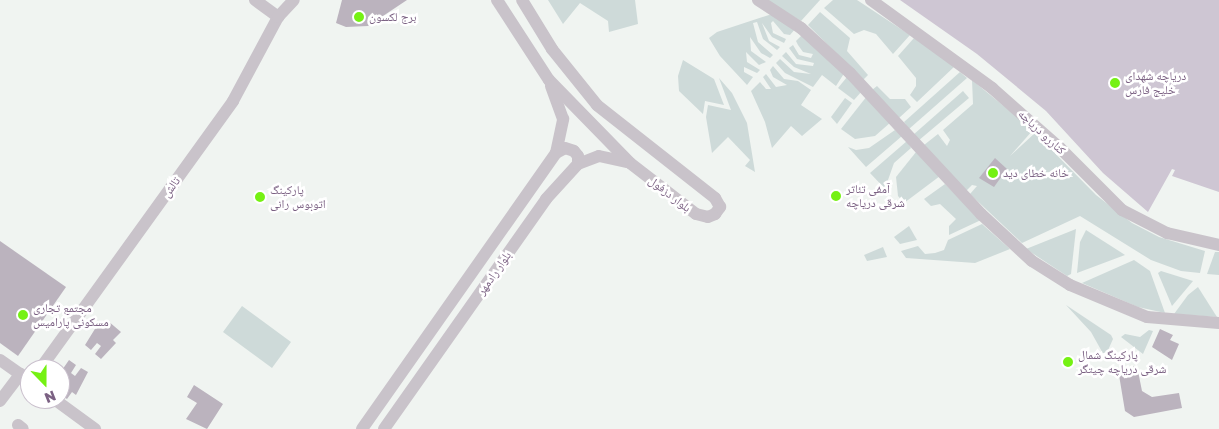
<!DOCTYPE html>
<meta charset="utf-8">
<style>
body{margin:0}
#map{position:relative;width:1219px;height:429px;overflow:hidden;background:#f0f4f1;font-family:"Golos Text","Noto Naskh Arabic",sans-serif}
div>[style]{position:absolute}
.green>*{inset:0;background:#cedad9}
.water>*{inset:0;background:#cec6d3}
.building>*{inset:0;background:#bbb3be}
.minor>*{height:12px;margin:-6px;padding:0 6px;transform-origin:6px;border-radius:6px;background:#c9c3ca}
.dots>*{width:14px;height:14px;translate:-50% -50%;box-sizing:border-box;border:2px solid #fff;border-radius:50%}
span{translate:-50% -50%;white-space:nowrap;text-align:center;line-height:1.15;-webkit-text-stroke:5px #fff;paint-order:stroke}
.poi-label{font-size:12px;color:#7b6183}
.left{translate:0 -50%;text-align:left}
.street-label{font-size:12px;color:#7b6183}
.north{position:absolute;left:20px;top:359px;width:50px;height:50px;box-sizing:border-box;background:#fff;border:1px solid #cac0cd;border-radius:50%;rotate:158deg;font-size:14px;font-weight:700;line-height:20px;text-align:center;color:#7b6183}
.north::after{content:'';display:block;margin:auto;width:18px;height:22px;background:#75f113;clip-path:polygon(50% 0,100% 100%,50% 72%,0 100%)}
</style>
<div id="map">
<div class="green">
<i style="clip-path:polygon(548px 0,635px 0,638px 24px,609px 32px,608px 21px,580px 3px,563px 24px)"></i>
<i style="clip-path:polygon(766px 0,820px 0,801px 21px)"></i>
<i style="clip-path:polygon(833px 0,857px 0,910px 35px,893px 54px,876px 34px,864px 30px,854px 34px,824px 8px)"></i>
<i style="clip-path:polygon(820px 12px,850px 38px,847px 51px,868px 75px,863px 80px,808px 25px)"></i>
<i style="clip-path:polygon(772px 14px,796px 28px,790px 35px,784px 34px,773px 21px,771px 23px,773px 33px,786px 39px,784px 43px,772px 37px,762px 23px,769px 41px,780px 47px,777px 50px,763px 39px,757px 22px,753px 23px,758px 42px,773px 55px,770px 58px,761px 53px,750px 37px,751px 51px,766px 62px,759px 65px,746px 52px,747px 62px,760px 70px,757px 73px,744px 67px,744px 72px,753px 77px,747px 85px,720px 56px,709px 38px,717px 32px)"></i>
<i style="clip-path:polygon(804px 33px,845px 72px,836px 86px,822px 75px,813px 87px,785px 73px,776px 63px,780px 59px,794px 72px,811px 74px,794px 67px,782px 56px,786px 52px,796px 64px,813px 66px,814px 63px,797px 59px,789px 48px,793px 45px,799px 55px,811px 58px,813px 54px,803px 52px,798px 45px,796px 41px)"></i>
<i style="clip-path:polygon(914px 38px,955px 66px,917px 102px,910px 95px,916px 86px,916px 78px,898px 56px)"></i>
<i style="clip-path:polygon(683px 60px,714px 79px,724px 105px,705px 101px,703px 114px,679px 91px,678px 76px)"></i>
<i style="clip-path:polygon(773px 66px,784px 79px,798px 81px,811px 90px,801px 105px,822px 119px,802px 136px,791px 126px,772px 148px,765px 122px,751px 91px,760px 82px,766px 89px,771px 89px,763px 77px,766px 74px,776px 87px,787px 85px,773px 77px,770px 70px)"></i>
<i style="clip-path:polygon(960px 72px,967px 78px,909px 129px,904px 122px)"></i>
<i style="clip-path:polygon(847px 77px,862px 91px,854px 100px,838px 88px)"></i>
<i style="clip-path:polygon(719px 78px,732px 93px,747px 123px,755px 172px,745px 166px,750px 160px,728px 137px,712px 153px,706px 117px,708px 105px,731px 110px)"></i>
<i style="clip-path:polygon(972px 80px,1033px 130px,1010px 156px,1035px 133px,1096px 195px,1132px 223px,1159px 237px,1205px 251px,1200px 273px,1181px 271px,1151px 260px,1080px 216px,1022px 243px,970px 194px,977px 186px,972px 185px,966px 191px,924px 145px,938px 134px,947px 146px,950px 140px,943px 130px,973px 104px)"></i>
<i style="clip-path:polygon(877px 86px,890px 99px,905px 99px,911px 107px,899px 118px,872px 90px)"></i>
<i style="clip-path:polygon(963px 91px,969px 98px,918px 141px,913px 135px)"></i>
<i style="clip-path:polygon(867px 96px,891px 122px,875px 136px,855px 139px,841px 129px)"></i>
<i style="clip-path:polygon(845px 98px,852px 103px,837px 124px,831px 117px)"></i>
<i style="clip-path:polygon(895px 130px,902px 136px,866px 167px,848px 147px,856px 150px,869px 148px)"></i>
<i style="clip-path:polygon(907px 141px,911px 148px,894px 163px,888px 180px,889px 193px,870px 173px)"></i>
<i style="clip-path:polygon(916px 152px,940px 176px,904px 203px,898px 196px,896px 177px)"></i>
<i style="clip-path:polygon(945px 184px,981px 220px,949px 235px,949px 226px,956px 219px,940px 204px,931px 206px,924px 199px)"></i>
<i style="clip-path:polygon(982px 224px,1010px 249px,975px 263px,906px 258px,901px 251px,918px 246px,925px 254px,935px 253px,944px 250px,948px 240px)"></i>
<i style="clip-path:polygon(909px 226px,917px 240px,900px 244px,894px 237px)"></i>
<i style="clip-path:polygon(1076px 229px,1071px 274px,1067px 276px,1026px 249px)"></i>
<i style="clip-path:polygon(1086px 230px,1122px 253px,1125px 255px,1077px 273px,1080px 242px)"></i>
<i style="clip-path:polygon(883px 247px,887px 257px,867px 261px,864px 255px)"></i>
<i style="clip-path:polygon(1215px 252px,1219px 252px,1219px 275px,1207px 274px)"></i>
<i style="clip-path:polygon(1134px 260px,1150px 271px,1165px 313px,1138px 307px,1082px 283px)"></i>
<i style="clip-path:polygon(1161px 271px,1193px 281px,1172px 306px,1158px 273px)"></i>
<i style="clip-path:polygon(1198px 287px,1217px 317px,1174px 314px,1188px 295px)"></i>
<i style="clip-path:polygon(1066px 305px,1111px 335px,1113px 339px,1105px 357px,1091px 332px)"></i>
<i style="clip-path:polygon(242px 306px,291px 342px,272px 368px,223px 332px)"></i>
<i style="clip-path:polygon(1149px 330px,1153px 331px,1143px 354px,1121px 337px,1125px 334px,1140px 337px)"></i>
</div>
<div class="water">
<i style="clip-path:polygon(900px 0,1219px 0,1219px 192px,1172px 176px,1175px 170px,1172px 169px,1148px 212px,1103px 173px,1046px 111px,977px 54px)"></i>
</div>
<div class="building">
<i style="clip-path:polygon(342px 0,407px 0,368px 26px,346px 27px,336px 23px)"></i>
<i style="clip-path:polygon(995px 158px,1007px 169px,994px 187px,979px 178px)"></i>
<i style="clip-path:polygon(0 241px,66px 287px,18px 356px,0 343px)"></i>
<i style="clip-path:polygon(108px 321px,121px 332px,113px 340px,116px 343px,101px 359px,95px 354px,101px 346px,97px 343px,91px 350px,85px 345px,98px 324px,102px 327px)"></i>
<i style="clip-path:polygon(1160px 329px,1173px 335px,1170px 340px,1179px 344px,1172px 360px,1152px 347px)"></i>
<i style="clip-path:polygon(69px 360px,76px 365px,71px 373px,75px 376px,81px 368px,88px 372px,76px 395px,72px 392px,67px 399px,60px 394px,60px 373px)"></i>
<i style="clip-path:polygon(1137px 366px,1142px 391px,1152px 397px,1179px 393px,1182px 408px,1134px 417px,1125px 411px,1118px 369px)"></i>
<i style="clip-path:polygon(194px 385px,223px 404px,207px 429px,186px 419px,197px 403px,187px 397px)"></i>
</div>
<div class="minor">
<i style="left:255px;top:0;width:29px;rotate:36deg"></i>
<i style="left:497px;top:0;width:95px;rotate:57deg"></i>
<i style="left:549px;top:80px;width:116px;rotate:45.7deg"></i>
<i style="left:630px;top:163px;width:83px;rotate:37.7deg"></i>
<i style="left:696px;top:214px;width:12px;rotate:14deg"></i>
<i style="left:708px;top:217px;width:8px;rotate:-23deg"></i>
<i style="left:715px;top:214px;width:9px;rotate:-54deg"></i>
<i style="left:720px;top:207px;width:10px;rotate:-119deg"></i>
<i style="left:715px;top:198px;width:150px;rotate:-141.8deg"></i>
<i style="left:597px;top:105px;width:72px;rotate:-128.8deg"></i>
<i style="left:552px;top:49px;width:57px;rotate:-121.5deg"></i>
<i style="left:758px;top:0;width:51px;rotate:33.1deg"></i>
<i style="left:801px;top:28px;width:67px;rotate:42.6deg"></i>
<i style="left:850px;top:73px;width:192px;rotate:47.1deg"></i>
<i style="left:981px;top:214px;width:69px;rotate:42.7deg"></i>
<i style="left:1032px;top:261px;width:45px;rotate:32.3deg"></i>
<i style="left:1070px;top:285px;width:83px;rotate:22.6deg"></i>
<i style="left:1147px;top:317px;width:72px;rotate:4.8deg"></i>
<i style="left:871px;top:0;width:150px;rotate:36deg"></i>
<i style="left:992px;top:88px;width:91px;rotate:41.4deg"></i>
<i style="left:1060px;top:148px;width:88px;rotate:45deg"></i>
<i style="left:1122px;top:210px;width:51px;rotate:27.1deg"></i>
<i style="left:1167px;top:233px;width:53px;rotate:13deg"></i>
<i style="left:556px;top:153px;width:10px;rotate:-29deg"></i>
<i style="left:565px;top:148px;width:9px;rotate:18deg"></i>
<i style="left:574px;top:151px;width:6px;rotate:51deg"></i>
<i style="left:578px;top:156px;width:8px;rotate:90deg"></i>
<i style="left:0;top:360px;width:37px;rotate:35deg"></i>
<i style="left:40px;top:369px;width:330px;rotate:-54.2deg"></i>
<i style="left:233px;top:101px;width:95px;rotate:-61.8deg"></i>
<i style="left:278px;top:17px;width:23px;rotate:-47deg"></i>
<i style="left:54px;top:399px;width:51px;rotate:36.2deg"></i>
<i style="left:0;top:401px;width:34px;rotate:-53deg"></i>
<i style="left:18px;top:425px;width:6px;rotate:39deg"></i>
<i style="left:362px;top:429px;width:337px;rotate:-54.9deg"></i>
<i style="left:556px;top:153px;width:35px;rotate:-78deg"></i>
<i style="left:563px;top:119px;width:35px;rotate:-110deg"></i>
<i style="left:384px;top:429px;width:281px;rotate:-54.8deg"></i>
<i style="left:546px;top:199px;width:47px;rotate:-47.6deg"></i>
<i style="left:578px;top:164px;width:22px;rotate:-21deg"></i>
<i style="left:599px;top:156px;width:29px;rotate:12deg"></i>
</div>
<div class="dots">
<i style="left:359px;top:17px;background:#75f113"></i>
<i style="left:1115px;top:83px;background:#75f113"></i>
<i style="left:993px;top:173px;background:#75f113"></i>
<i style="left:836px;top:196px;background:#75f113"></i>
<i style="left:260px;top:197px;background:#75f113"></i>
<i style="left:23px;top:315px;background:#75f113"></i>
<i style="left:1068px;top:362px;background:#75f113"></i>
</div>
<div class="poi-label">
<span class="left" style="left:369px;top:17px">برج لکسون</span>
<span class="left" style="left:1125px;top:83px">دریاچه شهدای<br>خلیج فارس</span>
<span class="left" style="left:1003px;top:173px">خانه خطای دید</span>
<span class="left" style="left:846px;top:196px">آمفی تئاتر<br>شرقی دریاچه</span>
<span class="left" style="left:270px;top:197px">پارکینگ<br>اتوبوس رانی</span>
<span class="left" style="left:33px;top:315px">مجتمع تجاری<br>مسکونی پارامیس</span>
<span class="left" style="left:1078px;top:362px">پارکینگ شمال<br>شرقی دریاچه چیتگر</span>
</div>
<div class="street-label">
<span style="left:1042px;top:132px;rotate:43deg">کناررو دریاچه</span>
<span style="left:171px;top:187px;rotate:-54deg">تالش</span>
<span style="left:670px;top:194px;rotate:38deg">بلوار دزفول</span>
<span style="left:494px;top:273px;rotate:-55deg">بلوار رادمهر</span>
</div>
<div class="north">N</div>
</div>
